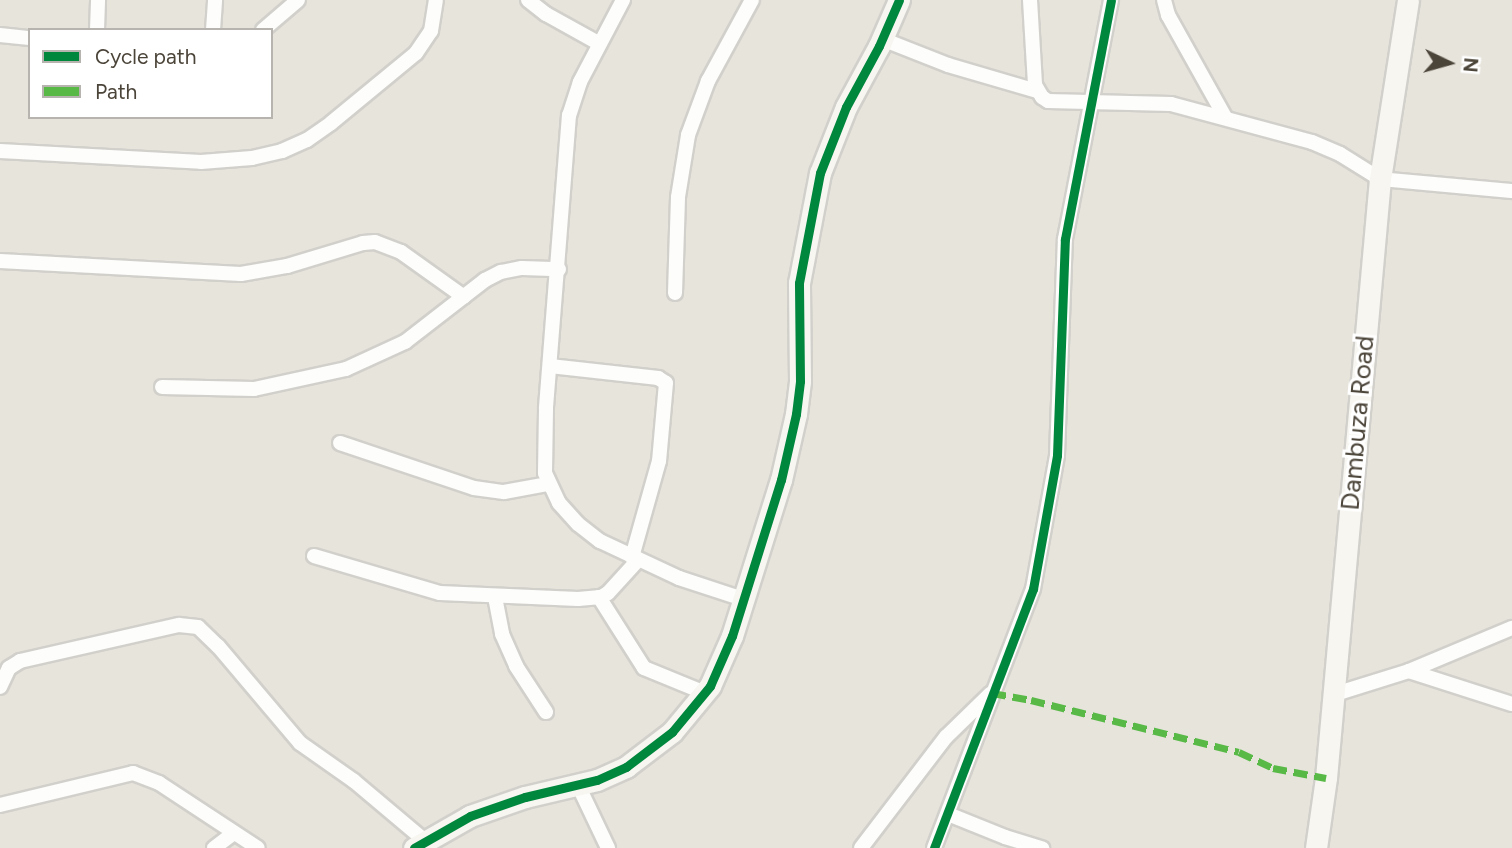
<!DOCTYPE html>
<style>
body{margin:0}
#map{position:relative;width:1512px;height:848px;overflow:hidden;background:#f4f2ee;font-family:Figtree,sans-serif}
div>[style]{position:absolute}
.residential>*{inset:0;background:#e7e4dc}
.roads{filter:drop-shadow(2px 0 #d2d0cb) drop-shadow(-2px 0 #d2d0cb) drop-shadow(0 2px #d2d0cb) drop-shadow(0 -2px #d2d0cb)}
.street>*{height:14px;margin:-7px;padding:0 7px;transform-origin:7px;border-radius:7px;background:#fdfdfc}
.secondary>*{height:21px;margin:-10.5px;padding:0 10.5px;transform-origin:10.5px;border-radius:10.5px;background:#f7f6f1}
.quiet>*{height:7px;margin-top:-3.5px;transform-origin:0;background:repeating-linear-gradient(90deg,#58b947 0 14px,transparent 0 21px)}
.cycleway>*{height:9px;margin:-4.5px;padding:0 4.5px;transform-origin:4.5px;border-radius:4.5px;background:#00873e}
span{translate:-50% -50%;white-space:nowrap;text-align:center;line-height:1.15;-webkit-text-stroke:6px #fff;paint-order:stroke}
.street-label{font-size:26px;color:#4b4439}
.legend{position:absolute;left:28px;top:28px;width:245px;height:91px;box-sizing:border-box;background:#fff;border:2px solid #b7b4b0;margin:0;padding:9px 12px;list-style:none;font-size:21px;color:#4b4439}
.legend li{display:flex;align-items:center;gap:14px;height:35px}
.legend b{width:35px;border:2px solid #b7b4b0}
.north{position:absolute;left:1414px;top:28px;width:70px;height:70px;-webkit-text-stroke:5px #fff;paint-order:stroke;rotate:95deg;font-size:19px;font-weight:700;line-height:28px;text-align:center;color:#4b4439}
.north::after{content:'';display:block;margin:auto;width:24px;height:32px;background:#4b4439;clip-path:polygon(50% 0,100% 100%,50% 72%,0 100%)}
</style>
<div id="map">
<div class="residential">
<i style="clip-path:polygon(evenodd,0 0,1512px 0,1512px 848px,0 848px,0 0,30px 30px,271px 30px,271px 117px,30px 117px,30px 30px)"></i>
</div>
<div class="roads">
<div class="street">
<i style="left:528px;top:0;width:23px;rotate:38deg"></i>
<i style="left:546px;top:14px;width:60px;rotate:29.1deg"></i>
<i style="left:623px;top:0;width:93px;rotate:117.7deg"></i>
<i style="left:580px;top:82px;width:35px;rotate:108deg"></i>
<i style="left:569px;top:115px;width:295px;rotate:94.5deg"></i>
<i style="left:546px;top:409px;width:64px;rotate:90.9deg"></i>
<i style="left:545px;top:473px;width:33px;rotate:65deg"></i>
<i style="left:559px;top:503px;width:28px;rotate:48deg"></i>
<i style="left:578px;top:524px;width:28px;rotate:38deg"></i>
<i style="left:600px;top:541px;width:87px;rotate:25.1deg"></i>
<i style="left:679px;top:578px;width:67px;rotate:18.2deg"></i>
<i style="left:1030px;top:0;width:85px;rotate:86.6deg"></i>
<i style="left:1035px;top:85px;width:14px;rotate:60deg"></i>
<i style="left:1042px;top:97px;width:7px;rotate:34deg"></i>
<i style="left:1048px;top:101px;width:123px;rotate:1.4deg"></i>
<i style="left:1171px;top:104px;width:146px;rotate:15.1deg"></i>
<i style="left:1312px;top:142px;width:30px;rotate:23deg"></i>
<i style="left:1340px;top:154px;width:47px;rotate:32deg"></i>
<i style="left:1380px;top:179px;width:133px;rotate:5.2deg"></i>
<i style="left:1164px;top:0;width:16px;rotate:75deg"></i>
<i style="left:1168px;top:15px;width:117px;rotate:60.8deg"></i>
<i style="left:97px;top:30px;width:30px;rotate:-88deg"></i>
<i style="left:213px;top:30px;width:30px;rotate:-86deg"></i>
<i style="left:263px;top:30px;width:46px;rotate:-40.6deg"></i>
<i style="left:0;top:35px;width:30px;rotate:6deg"></i>
<i style="left:882px;top:39px;width:71px;rotate:21.5deg"></i>
<i style="left:948px;top:65px;width:93px;rotate:16.3deg"></i>
<i style="left:0;top:151px;width:201px;rotate:3.1deg"></i>
<i style="left:201px;top:162px;width:51px;rotate:-4.5deg"></i>
<i style="left:252px;top:158px;width:31px;rotate:-13deg"></i>
<i style="left:282px;top:151px;width:27px;rotate:-24deg"></i>
<i style="left:307px;top:140px;width:29px;rotate:-35deg"></i>
<i style="left:331px;top:123px;width:110px;rotate:-39.5deg"></i>
<i style="left:416px;top:53px;width:27px;rotate:-56deg"></i>
<i style="left:431px;top:31px;width:31px;rotate:-81deg"></i>
<i style="left:0;top:261px;width:241px;rotate:3.1deg"></i>
<i style="left:241px;top:274px;width:47px;rotate:-9.9deg"></i>
<i style="left:287px;top:266px;width:79px;rotate:-16.8deg"></i>
<i style="left:363px;top:243px;width:12px;rotate:-5deg"></i>
<i style="left:375px;top:242px;width:28px;rotate:21deg"></i>
<i style="left:401px;top:252px;width:77px;rotate:35.5deg"></i>
<i style="left:675px;top:293px;width:96px;rotate:-88.2deg"></i>
<i style="left:678px;top:197px;width:63px;rotate:-80.8deg"></i>
<i style="left:688px;top:135px;width:58px;rotate:-69.7deg"></i>
<i style="left:708px;top:81px;width:92px;rotate:-61.5deg"></i>
<i style="left:550px;top:366px;width:109px;rotate:6.3deg"></i>
<i style="left:658px;top:378px;width:9px;rotate:32deg"></i>
<i style="left:666px;top:383px;width:78px;rotate:95.1deg"></i>
<i style="left:659px;top:461px;width:100px;rotate:105.7deg"></i>
<i style="left:162px;top:387px;width:92px;rotate:1.2deg"></i>
<i style="left:254px;top:389px;width:94px;rotate:-12.3deg"></i>
<i style="left:346px;top:369px;width:65px;rotate:-24.6deg"></i>
<i style="left:405px;top:342px;width:101px;rotate:-37.8deg"></i>
<i style="left:485px;top:280px;width:18px;rotate:-27deg"></i>
<i style="left:501px;top:272px;width:21px;rotate:-11deg"></i>
<i style="left:522px;top:268px;width:37px;rotate:2deg"></i>
<i style="left:340px;top:443px;width:141px;rotate:18.6deg"></i>
<i style="left:474px;top:488px;width:30px;rotate:8deg"></i>
<i style="left:504px;top:492px;width:45px;rotate:-10.3deg"></i>
<i style="left:314px;top:556px;width:131px;rotate:16.4deg"></i>
<i style="left:440px;top:593px;width:138px;rotate:2.5deg"></i>
<i style="left:578px;top:599px;width:23px;rotate:-5deg"></i>
<i style="left:601px;top:597px;width:8px;rotate:-30deg"></i>
<i style="left:608px;top:593px;width:45px;rotate:-47.7deg"></i>
<i style="left:495px;top:597px;width:38px;rotate:79deg"></i>
<i style="left:502px;top:634px;width:35px;rotate:66deg"></i>
<i style="left:516px;top:666px;width:55px;rotate:56.9deg"></i>
<i style="left:599px;top:597px;width:84px;rotate:57.6deg"></i>
<i style="left:644px;top:668px;width:66px;rotate:22.3deg"></i>
<i style="left:1409px;top:671px;width:108px;rotate:17.8deg"></i>
<i style="left:0;top:687px;width:21px;rotate:-65deg"></i>
<i style="left:9px;top:668px;width:13px;rotate:-32deg"></i>
<i style="left:20px;top:661px;width:163px;rotate:-12.8deg"></i>
<i style="left:179px;top:625px;width:19px;rotate:6deg"></i>
<i style="left:198px;top:627px;width:28px;rotate:44deg"></i>
<i style="left:218px;top:646px;width:127px;rotate:49.8deg"></i>
<i style="left:300px;top:743px;width:66px;rotate:35.1deg"></i>
<i style="left:354px;top:781px;width:92px;rotate:40.1deg"></i>
<i style="left:1332px;top:695px;width:81px;rotate:-17.3deg"></i>
<i style="left:1409px;top:671px;width:112px;rotate:-22.7deg"></i>
<i style="left:578px;top:785px;width:70px;rotate:64.5deg"></i>
<i style="left:0;top:805px;width:137px;rotate:-13.5deg"></i>
<i style="left:133px;top:773px;width:28px;rotate:21deg"></i>
<i style="left:159px;top:783px;width:118px;rotate:33.3deg"></i>
<i style="left:948px;top:814px;width:61px;rotate:22deg"></i>
<i style="left:1005px;top:837px;width:39px;rotate:17deg"></i>
<i style="left:214px;top:848px;width:25px;rotate:-37deg"></i>
<i style="left:861px;top:848px;width:140px;rotate:-52.6deg"></i>
<i style="left:946px;top:737px;width:62px;rotate:-44.3deg"></i>
<i style="left:934px;top:848px;width:277px;rotate:-69.1deg"></i>
<i style="left:1033px;top:589px;width:136px;rotate:-79.8deg"></i>
<i style="left:1057px;top:455px;width:216px;rotate:-87.9deg"></i>
<i style="left:1065px;top:239px;width:243px;rotate:-79.1deg"></i>
</div>
<div class="secondary">
<i style="left:414px;top:848px;width:64px;rotate:-29.7deg"></i>
<i style="left:470px;top:816px;width:58px;rotate:-19.1deg"></i>
<i style="left:525px;top:797px;width:74px;rotate:-13.3deg"></i>
<i style="left:597px;top:780px;width:32px;rotate:-24deg"></i>
<i style="left:626px;top:767px;width:58px;rotate:-37.3deg"></i>
<i style="left:672px;top:732px;width:60px;rotate:-50.4deg"></i>
<i style="left:710px;top:686px;width:55px;rotate:-66.3deg"></i>
<i style="left:732px;top:636px;width:164px;rotate:-72.6deg"></i>
<i style="left:781px;top:480px;width:68px;rotate:-77.2deg"></i>
<i style="left:796px;top:414px;width:33px;rotate:-83deg"></i>
<i style="left:800px;top:381px;width:98px;rotate:-90.6deg"></i>
<i style="left:799px;top:283px;width:112px;rotate:-79.2deg"></i>
<i style="left:820px;top:173px;width:71px;rotate:-68.5deg"></i>
<i style="left:846px;top:107px;width:69px;rotate:-61.6deg"></i>
<i style="left:879px;top:46px;width:50px;rotate:-66.5deg"></i>
<i style="left:1316px;top:848px;width:71px;rotate:-81.9deg"></i>
<i style="left:1326px;top:778px;width:601px;rotate:-84.85deg"></i>
<i style="left:1380px;top:179px;width:181px;rotate:-81.1deg"></i>
</div>
</div>
<div class="quiet">
<i style="left:992px;top:693px;width:40px;rotate:10deg"></i>
<i style="left:1031px;top:700px;width:214px;rotate:14deg"></i>
<i style="left:1239px;top:752px;width:38px;rotate:25deg"></i>
<i style="left:1273px;top:768px;width:54px;rotate:10.7deg"></i>
</div>
<div class="cycleway">
<i style="left:414px;top:848px;width:64px;rotate:-29.7deg"></i>
<i style="left:470px;top:816px;width:58px;rotate:-19.1deg"></i>
<i style="left:525px;top:797px;width:74px;rotate:-13.3deg"></i>
<i style="left:597px;top:780px;width:32px;rotate:-24deg"></i>
<i style="left:626px;top:767px;width:58px;rotate:-37.3deg"></i>
<i style="left:672px;top:732px;width:60px;rotate:-50.4deg"></i>
<i style="left:710px;top:686px;width:55px;rotate:-66.3deg"></i>
<i style="left:732px;top:636px;width:164px;rotate:-72.6deg"></i>
<i style="left:781px;top:480px;width:68px;rotate:-77.2deg"></i>
<i style="left:796px;top:414px;width:33px;rotate:-83deg"></i>
<i style="left:800px;top:381px;width:98px;rotate:-90.6deg"></i>
<i style="left:799px;top:283px;width:112px;rotate:-79.2deg"></i>
<i style="left:820px;top:173px;width:71px;rotate:-68.5deg"></i>
<i style="left:846px;top:107px;width:69px;rotate:-61.6deg"></i>
<i style="left:879px;top:46px;width:50px;rotate:-66.5deg"></i>
<i style="left:934px;top:848px;width:277px;rotate:-69.1deg"></i>
<i style="left:1033px;top:589px;width:136px;rotate:-79.8deg"></i>
<i style="left:1057px;top:455px;width:216px;rotate:-87.9deg"></i>
<i style="left:1065px;top:239px;width:243px;rotate:-79.1deg"></i>
</div>
<div class="street-label">
<span style="left:1358px;top:423px;rotate:-85deg">Dambuza Road</span>
</div>
<ul class="legend">
<li><b style="height:9px;background:#00873e"></b>Cycle path</li>
<li><b style="height:9px;background:#58b947"></b>Path</li>
</ul>
<div class="north">N</div>
</div>
